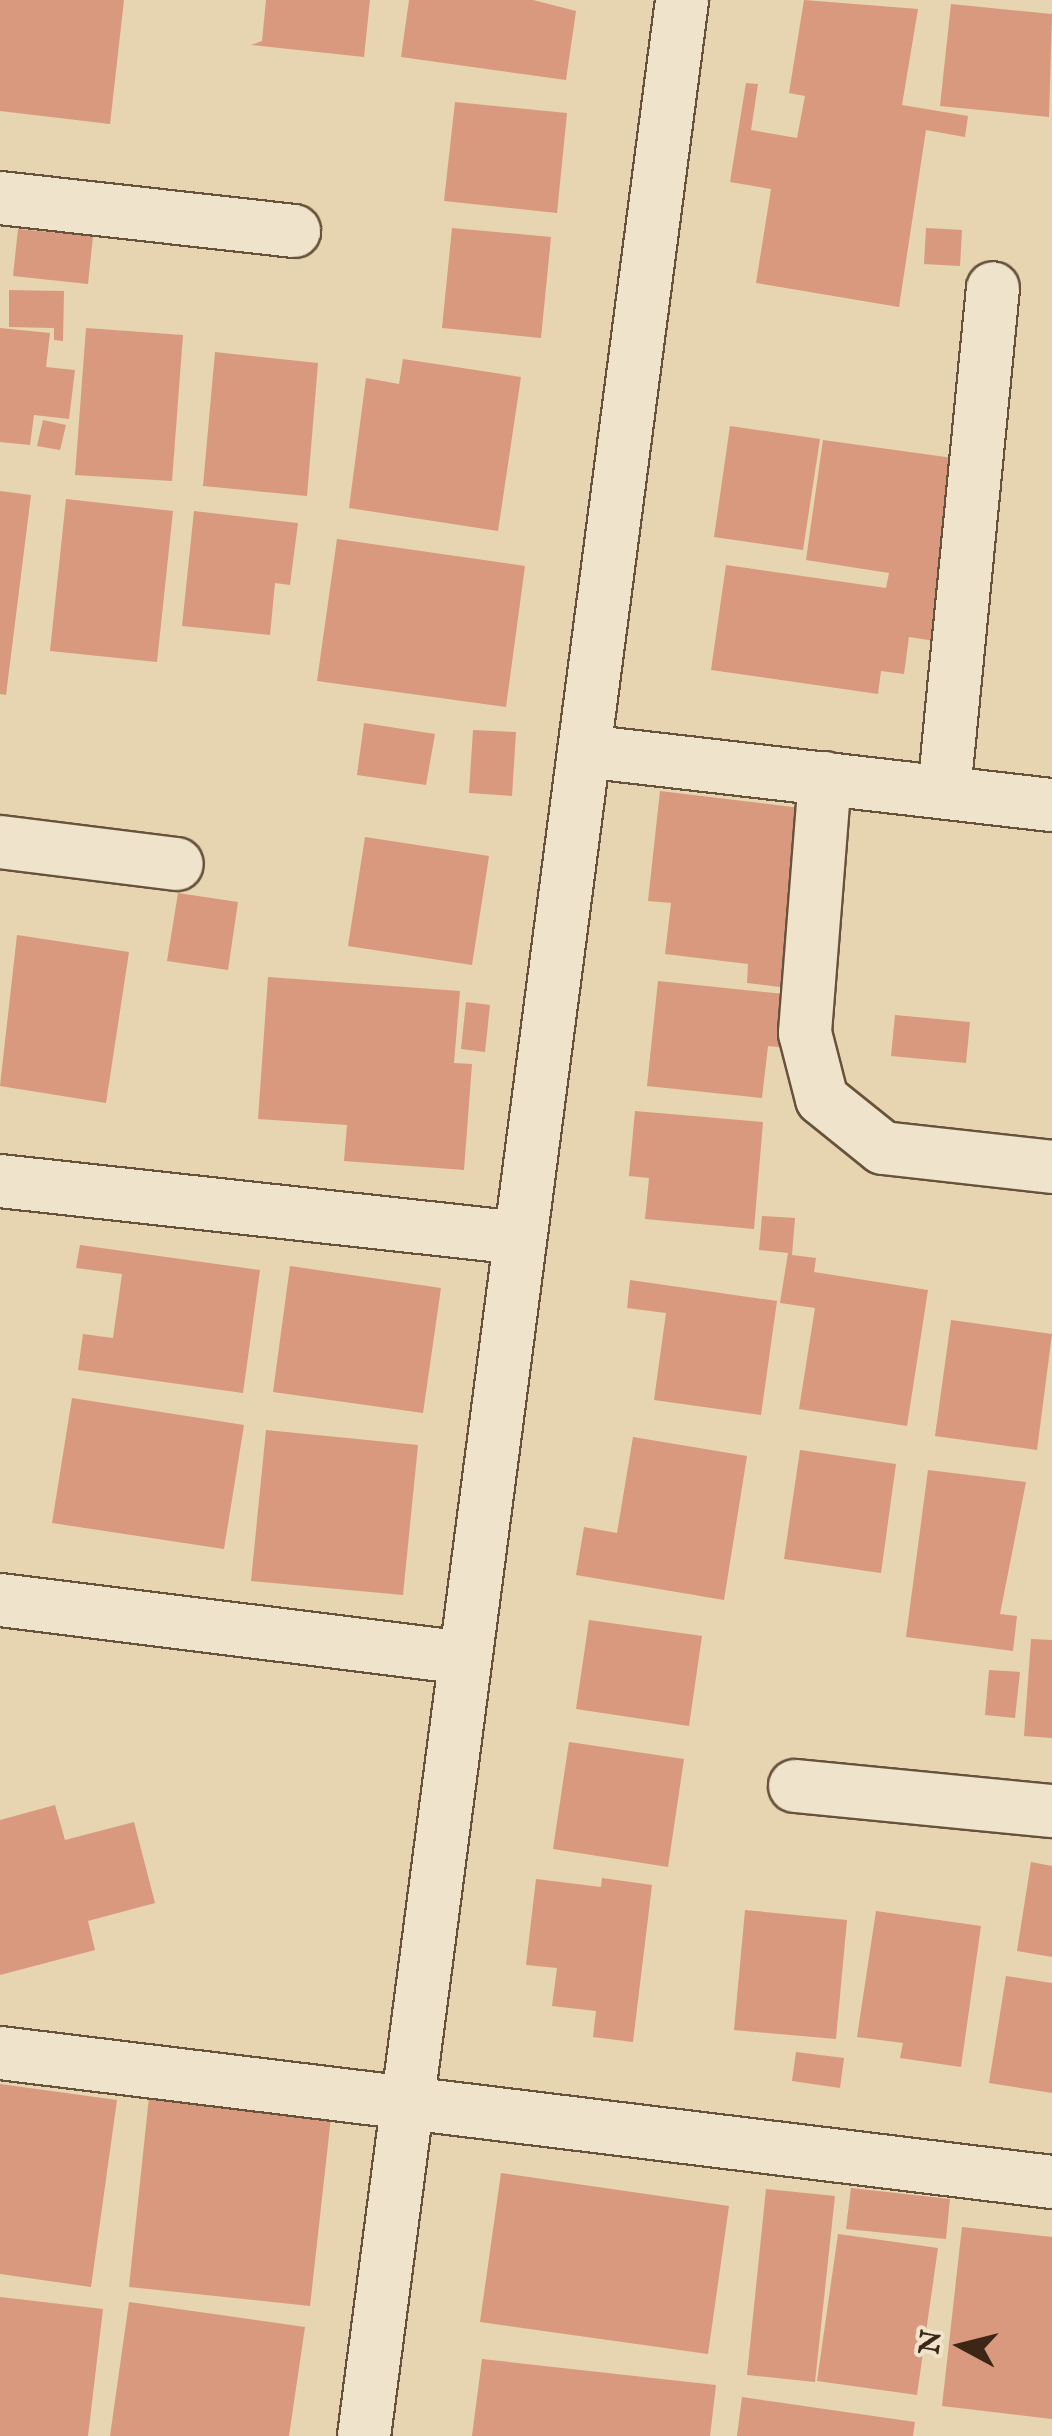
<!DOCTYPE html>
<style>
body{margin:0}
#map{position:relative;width:1052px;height:2436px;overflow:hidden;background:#e7d4b0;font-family:"IM FELL English",serif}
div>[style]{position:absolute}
.building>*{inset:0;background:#d9997e}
.roads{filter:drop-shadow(2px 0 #67523c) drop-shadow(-2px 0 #67523c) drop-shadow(0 2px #67523c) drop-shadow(0 -2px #67523c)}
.minor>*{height:52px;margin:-26px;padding:0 26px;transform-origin:26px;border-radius:26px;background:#efe3cc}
span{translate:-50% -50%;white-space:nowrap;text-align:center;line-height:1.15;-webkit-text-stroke:8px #efe3cc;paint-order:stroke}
.north{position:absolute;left:912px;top:2296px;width:100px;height:100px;-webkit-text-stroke:8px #efe3cc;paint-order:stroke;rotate:277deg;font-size:28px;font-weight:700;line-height:40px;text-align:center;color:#3c2615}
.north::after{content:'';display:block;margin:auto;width:35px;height:45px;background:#3c2615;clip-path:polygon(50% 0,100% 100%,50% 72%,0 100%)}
</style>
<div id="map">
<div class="building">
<i style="clip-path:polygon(0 0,124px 0,110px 124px,0 111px)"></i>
<i style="clip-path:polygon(266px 0,370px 0,364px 57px,251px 45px,262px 41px)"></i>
<i style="clip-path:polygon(409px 0,533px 0,576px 11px,566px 80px,401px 57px)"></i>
<i style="clip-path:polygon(804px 0,918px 9px,902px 105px,968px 116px,965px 137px,926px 130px,899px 307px,756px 283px,771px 189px,730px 182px,746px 83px,758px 84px,751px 130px,797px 138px,805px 96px,789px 93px)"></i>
<i style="clip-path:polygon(951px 4px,1052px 14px,1049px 117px,940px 106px)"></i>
<i style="clip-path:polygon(455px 102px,567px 113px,557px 213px,444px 201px)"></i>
<i style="clip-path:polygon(452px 228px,551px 237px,541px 338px,442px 328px)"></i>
<i style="clip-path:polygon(926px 228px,962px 230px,960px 266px,924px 264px)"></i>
<i style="clip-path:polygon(18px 229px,93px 236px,88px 284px,13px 276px)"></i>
<i style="clip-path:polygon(9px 290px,64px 291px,63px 341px,54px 340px,54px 328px,9px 327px)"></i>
<i style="clip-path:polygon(0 328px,50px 333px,46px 367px,75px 370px,69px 419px,34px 415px,30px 445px,0 442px)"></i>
<i style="clip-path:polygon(86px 328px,183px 335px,172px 481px,75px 475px)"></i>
<i style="clip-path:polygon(215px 352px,318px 363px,307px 496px,203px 486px)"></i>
<i style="clip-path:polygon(403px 359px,521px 377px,498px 531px,349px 508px,366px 378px,399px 384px)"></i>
<i style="clip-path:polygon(43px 420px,66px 425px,60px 450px,37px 446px)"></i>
<i style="clip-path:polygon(730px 426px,820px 439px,803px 550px,714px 537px)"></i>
<i style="clip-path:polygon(823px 440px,960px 459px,935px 641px,909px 637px,904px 674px,881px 671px,878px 694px,711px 670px,726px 565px,886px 588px,889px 573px,806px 560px)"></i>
<i style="clip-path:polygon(0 491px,31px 495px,6px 695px,0 694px)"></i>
<i style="clip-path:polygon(66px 499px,173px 511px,157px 662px,50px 651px)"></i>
<i style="clip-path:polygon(194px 511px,298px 523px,290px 585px,275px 583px,270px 635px,182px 626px)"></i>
<i style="clip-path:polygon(337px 539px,525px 566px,506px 707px,317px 681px)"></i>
<i style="clip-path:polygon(364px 723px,435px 734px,426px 785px,357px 775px)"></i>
<i style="clip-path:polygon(473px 730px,516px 732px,512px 796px,469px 793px)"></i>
<i style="clip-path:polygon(660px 791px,817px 810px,796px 989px,747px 983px,748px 964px,665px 954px,671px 903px,648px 901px)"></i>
<i style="clip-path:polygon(365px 837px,489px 856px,472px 965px,348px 946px)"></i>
<i style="clip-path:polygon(178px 893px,238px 902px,228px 970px,167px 961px)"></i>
<i style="clip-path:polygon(17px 935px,129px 952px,106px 1103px,0 1086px)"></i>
<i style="clip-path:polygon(268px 977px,460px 991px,454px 1063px,472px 1064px,464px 1170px,344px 1161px,347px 1125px,258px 1119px)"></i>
<i style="clip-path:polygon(658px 981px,794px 995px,788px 1048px,768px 1046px,762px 1098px,647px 1086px)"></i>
<i style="clip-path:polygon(466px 1002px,490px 1005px,485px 1052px,461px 1049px)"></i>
<i style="clip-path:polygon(895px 1015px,970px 1022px,966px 1063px,891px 1056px)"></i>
<i style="clip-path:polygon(635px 1111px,763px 1122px,754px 1229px,645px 1219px,649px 1178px,629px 1176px)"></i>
<i style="clip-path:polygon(762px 1216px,795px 1218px,792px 1255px,816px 1258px,814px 1272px,928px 1290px,907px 1426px,799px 1409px,815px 1308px,780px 1303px,788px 1253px,759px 1250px)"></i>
<i style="clip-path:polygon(80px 1245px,260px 1270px,243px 1393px,78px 1370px,83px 1334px,113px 1338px,122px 1274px,76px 1268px)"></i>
<i style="clip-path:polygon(290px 1266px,441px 1288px,423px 1413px,273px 1392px)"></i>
<i style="clip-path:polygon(630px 1280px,777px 1301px,761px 1415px,654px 1400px,666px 1313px,627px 1308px)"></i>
<i style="clip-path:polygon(951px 1320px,1052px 1334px,1037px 1450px,935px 1436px)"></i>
<i style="clip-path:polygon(72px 1398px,244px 1425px,224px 1549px,52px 1523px)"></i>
<i style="clip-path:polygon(266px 1430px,418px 1445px,403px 1595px,251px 1581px)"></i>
<i style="clip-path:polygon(633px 1437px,747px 1456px,724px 1600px,576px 1575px,584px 1527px,617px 1533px)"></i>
<i style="clip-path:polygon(800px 1450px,896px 1464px,881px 1573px,784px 1559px)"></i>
<i style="clip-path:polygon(928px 1470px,1026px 1482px,1000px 1614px,1017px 1616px,1013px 1651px,906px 1637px)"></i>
<i style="clip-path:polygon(589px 1620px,702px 1636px,689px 1726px,576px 1709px)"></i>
<i style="clip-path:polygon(1031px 1639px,1052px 1640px,1052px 1738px,1024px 1736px)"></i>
<i style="clip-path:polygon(989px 1670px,1020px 1672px,1015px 1718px,985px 1715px)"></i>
<i style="clip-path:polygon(569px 1742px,684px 1759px,668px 1867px,553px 1849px)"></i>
<i style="clip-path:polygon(55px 1805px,65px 1840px,134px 1822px,155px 1903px,88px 1921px,95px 1950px,0 1975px,0 1820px)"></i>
<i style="clip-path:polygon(1031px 1862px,1052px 1866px,1052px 1957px,1017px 1951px)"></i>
<i style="clip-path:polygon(602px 1878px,652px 1885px,633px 2042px,593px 2037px,596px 2011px,552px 2006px,557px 1968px,526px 1965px,536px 1879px,601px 1887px)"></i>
<i style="clip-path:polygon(745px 1910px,847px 1920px,836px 2039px,734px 2030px)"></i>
<i style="clip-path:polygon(876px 1911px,981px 1926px,961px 2067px,900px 2058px,903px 2043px,857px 2037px)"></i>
<i style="clip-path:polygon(1006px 1976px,1052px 1983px,1052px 2093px,989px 2083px)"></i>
<i style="clip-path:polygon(796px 2052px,844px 2058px,840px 2088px,792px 2081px)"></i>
<i style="clip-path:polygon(0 2084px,117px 2100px,91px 2287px,0 2274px)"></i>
<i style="clip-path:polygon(149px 2097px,331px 2117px,310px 2306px,129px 2287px)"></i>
<i style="clip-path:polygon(501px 2173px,729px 2206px,708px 2354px,480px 2322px)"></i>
<i style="clip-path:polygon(851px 2188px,950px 2199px,946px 2239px,846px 2229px)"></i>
<i style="clip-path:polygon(766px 2189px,835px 2196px,815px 2382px,747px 2375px)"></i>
<i style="clip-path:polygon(962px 2227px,1052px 2237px,1052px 2419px,942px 2406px)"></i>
<i style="clip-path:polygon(838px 2234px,938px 2248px,917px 2395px,817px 2381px)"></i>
<i style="clip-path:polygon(0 2297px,103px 2309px,88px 2436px,0 2436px)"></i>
<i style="clip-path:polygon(129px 2302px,305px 2327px,289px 2436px,110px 2436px)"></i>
<i style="clip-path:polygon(482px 2359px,716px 2385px,710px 2436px,472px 2436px)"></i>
<i style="clip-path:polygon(742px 2397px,915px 2422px,913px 2436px,737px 2436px)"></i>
</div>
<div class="roads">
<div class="minor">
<i style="left:0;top:198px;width:296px;rotate:6.4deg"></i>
<i style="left:584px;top:751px;width:471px;rotate:6.6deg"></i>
<i style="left:825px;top:778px;width:256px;rotate:94.5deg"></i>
<i style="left:805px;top:1033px;width:68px;rotate:75.6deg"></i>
<i style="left:822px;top:1099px;width:78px;rotate:38.8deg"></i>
<i style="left:883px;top:1148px;width:170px;rotate:6.4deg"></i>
<i style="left:944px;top:792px;width:506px;rotate:-84.45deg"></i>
<i style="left:0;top:842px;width:178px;rotate:7.1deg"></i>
<i style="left:0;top:1181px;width:523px;rotate:6.26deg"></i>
<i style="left:0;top:1600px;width:469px;rotate:7.1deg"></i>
<i style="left:795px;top:1786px;width:258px;rotate:5.6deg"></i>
<i style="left:0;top:2053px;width:1060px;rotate:6.99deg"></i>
<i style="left:364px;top:2436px;width:2457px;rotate:-82.56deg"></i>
</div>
</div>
<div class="north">N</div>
</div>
